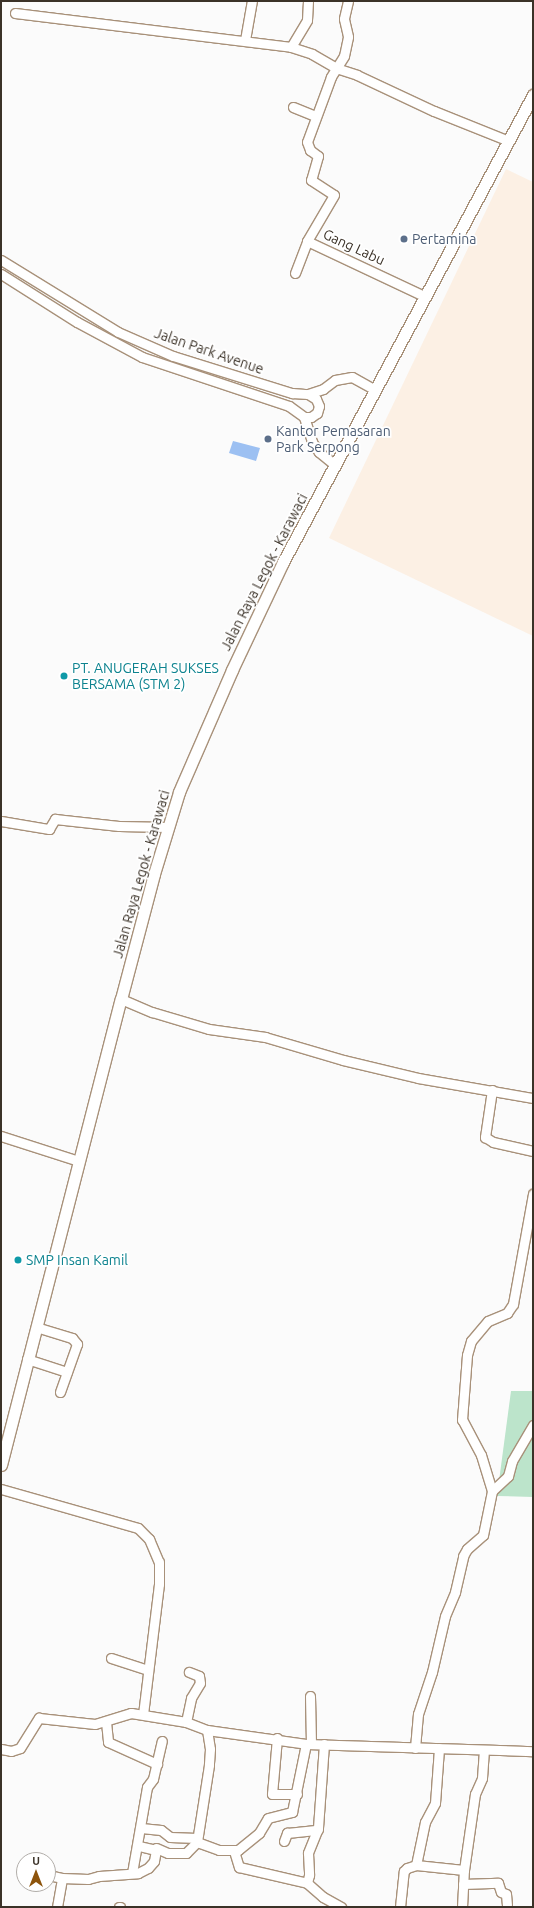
<!DOCTYPE html>
<style>
body{margin:0}
#map{position:relative;width:534px;height:1908px;overflow:hidden;background:#fbfbfb;font-family:Ubuntu,sans-serif}
div>[style]{position:absolute}
.built>*{inset:0;background:#fcf0e4}
.green>*{inset:0;background:#bce4cb}
.water>*{inset:0;background:#9cc0f2}
.roads{filter:drop-shadow(1px 0 #a8917a) drop-shadow(-1px 0 #a8917a) drop-shadow(0 1px #a8917a) drop-shadow(0 -1px #a8917a)}
.minor>*{height:9px;margin:-4.5px;padding:0 4.5px;transform-origin:4.5px;border-radius:4.5px;background:#fff}
.major>*{height:11px;margin:-5.5px;padding:0 5.5px;transform-origin:5.5px;border-radius:5.5px;background:#fff}
.dots>*{width:11px;height:11px;translate:-50% -50%;box-sizing:border-box;border:2px solid #fff;border-radius:50%}
span{translate:-50% -50%;white-space:nowrap;text-align:center;line-height:1.15;-webkit-text-stroke:3.5px #fff;paint-order:stroke}
.service-label{font-size:14px;color:#4e5e75}
.left{translate:0 -50%;text-align:left}
.street-label{font-size:14px;color:#3b3228}
.culture-label{font-size:14px;color:#0d838f}
.frame{position:absolute;inset:0;border:2px solid #3b3228;pointer-events:none}
.north{position:absolute;left:16px;top:1852px;width:40px;height:40px;box-sizing:border-box;background:#fff;border:1px solid #b1ada9;border-radius:50%;rotate:0deg;font-size:11px;font-weight:700;line-height:16px;text-align:center;color:#3b3228}
.north::after{content:'';display:block;margin:auto;width:14px;height:18px;background:#8d540c;clip-path:polygon(50% 0,100% 100%,50% 72%,0 100%)}
</style>
<div id="map">
<div class="built">
<i style="clip-path:polygon(506px 169px,533px 182px,533px 636px,329px 538px)"></i>
</div>
<div class="green">
<i style="clip-path:polygon(511px 1391px,533px 1391px,533px 1497px,497px 1496px)"></i>
</div>
<div class="water">
<i style="clip-path:polygon(233px 441px,260px 448px,256px 461px,229px 453px)"></i>
</div>
<div class="roads">
<div class="minor">
<i style="left:348px;top:1px;width:18px;rotate:103deg"></i>
<i style="left:344px;top:19px;width:18px;rotate:77deg"></i>
<i style="left:348px;top:37px;width:19px;rotate:102deg"></i>
<i style="left:344px;top:56px;width:25px;rotate:122deg"></i>
<i style="left:331px;top:77px;width:69px;rotate:110.3deg"></i>
<i style="left:307px;top:142px;width:9px;rotate:69deg"></i>
<i style="left:310px;top:150px;width:10px;rotate:37deg"></i>
<i style="left:318px;top:156px;width:25px;rotate:106deg"></i>
<i style="left:311px;top:180px;width:27px;rotate:33deg"></i>
<i style="left:334px;top:195px;width:53px;rotate:120.4deg"></i>
<i style="left:307px;top:241px;width:129px;rotate:25.2deg"></i>
<i style="left:15px;top:13px;width:278px;rotate:7deg"></i>
<i style="left:291px;top:47px;width:22px;rotate:18deg"></i>
<i style="left:312px;top:54px;width:28px;rotate:30deg"></i>
<i style="left:336px;top:68px;width:22px;rotate:18deg"></i>
<i style="left:357px;top:75px;width:85px;rotate:25.1deg"></i>
<i style="left:434px;top:111px;width:81px;rotate:21.8deg"></i>
<i style="left:245px;top:40px;width:40px;rotate:-80deg"></i>
<i style="left:291px;top:47px;width:31px;rotate:-59deg"></i>
<i style="left:307px;top:20px;width:19px;rotate:-87deg"></i>
<i style="left:293px;top:107px;width:24px;rotate:22deg"></i>
<i style="left:1px;top:260px;width:137px;rotate:31.6deg"></i>
<i style="left:118px;top:332px;width:60px;rotate:23.6deg"></i>
<i style="left:173px;top:356px;width:125px;rotate:17.3deg"></i>
<i style="left:292px;top:393px;width:16px;rotate:4deg"></i>
<i style="left:308px;top:394px;width:16px;rotate:-18deg"></i>
<i style="left:323px;top:389px;width:15px;rotate:-37deg"></i>
<i style="left:335px;top:380px;width:17px;rotate:-10deg"></i>
<i style="left:352px;top:377px;width:25px;rotate:29deg"></i>
<i style="left:295px;top:273px;width:34px;rotate:-69deg"></i>
<i style="left:1px;top:274px;width:90px;rotate:32.3deg"></i>
<i style="left:77px;top:322px;width:74px;rotate:28.3deg"></i>
<i style="left:142px;top:357px;width:155px;rotate:18.4deg"></i>
<i style="left:289px;top:406px;width:19px;rotate:36deg"></i>
<i style="left:304px;top:417px;width:26px;rotate:72deg"></i>
<i style="left:312px;top:442px;width:12px;rotate:55deg"></i>
<i style="left:319px;top:452px;width:19px;rotate:39deg"></i>
<i style="left:304px;top:417px;width:7px"></i>
<i style="left:311px;top:417px;width:7px;rotate:-34deg"></i>
<i style="left:317px;top:413px;width:7px;rotate:-74deg"></i>
<i style="left:319px;top:406px;width:8px;rotate:-113deg"></i>
<i style="left:316px;top:399px;width:9px;rotate:-148deg"></i>
<i style="left:1px;top:821px;width:49px;rotate:9.5deg"></i>
<i style="left:49px;top:829px;width:12px;rotate:-59deg"></i>
<i style="left:55px;top:819px;width:64px;rotate:6.2deg"></i>
<i style="left:119px;top:826px;width:49px;rotate:1.2deg"></i>
<i style="left:121px;top:999px;width:34px;rotate:23deg"></i>
<i style="left:152px;top:1012px;width:59px;rotate:16.6deg"></i>
<i style="left:209px;top:1029px;width:57px;rotate:8.1deg"></i>
<i style="left:265px;top:1037px;width:81px;rotate:16.4deg"></i>
<i style="left:343px;top:1060px;width:77px;rotate:13.5deg"></i>
<i style="left:418px;top:1078px;width:117px;rotate:9.9deg"></i>
<i style="left:492px;top:1090px;width:48px;rotate:98.5deg"></i>
<i style="left:485px;top:1137px;width:9px;rotate:32deg"></i>
<i style="left:493px;top:1142px;width:41px;rotate:12.7deg"></i>
<i style="left:1px;top:1136px;width:82px;rotate:17.8deg"></i>
<i style="left:36px;top:1327px;width:38px;rotate:17deg"></i>
<i style="left:72px;top:1338px;width:8px;rotate:50deg"></i>
<i style="left:77px;top:1344px;width:51px;rotate:109.5deg"></i>
<i style="left:27px;top:1359px;width:42px;rotate:18deg"></i>
<i style="left:1px;top:1489px;width:142px;rotate:15.9deg"></i>
<i style="left:138px;top:1528px;width:16px;rotate:45deg"></i>
<i style="left:149px;top:1539px;width:25px;rotate:67deg"></i>
<i style="left:159px;top:1562px;width:22px;rotate:90deg"></i>
<i style="left:159px;top:1584px;width:131px;rotate:97deg"></i>
<i style="left:492px;top:1491px;width:22px;rotate:-43deg"></i>
<i style="left:508px;top:1476px;width:16px;rotate:-75deg"></i>
<i style="left:512px;top:1461px;width:42px;rotate:-59.7deg"></i>
<i style="left:111px;top:1658px;width:38px;rotate:18deg"></i>
<i style="left:310px;top:1696px;width:48px;rotate:88.8deg"></i>
<i style="left:106px;top:1722px;width:20px;rotate:84deg"></i>
<i style="left:108px;top:1742px;width:54px;rotate:24.2deg"></i>
<i style="left:186px;top:1722px;width:25px;rotate:-78deg"></i>
<i style="left:191px;top:1698px;width:17px;rotate:-59deg"></i>
<i style="left:200px;top:1683px;width:7px;rotate:-98deg"></i>
<i style="left:199px;top:1676px;width:11px;rotate:-158deg"></i>
<i style="left:207px;top:1730px;width:19px;rotate:81deg"></i>
<i style="left:210px;top:1749px;width:16px;rotate:94deg"></i>
<i style="left:209px;top:1765px;width:78px;rotate:98.9deg"></i>
<i style="left:197px;top:1842px;width:23px;rotate:20deg"></i>
<i style="left:219px;top:1850px;width:19px"></i>
<i style="left:238px;top:1850px;width:27px;rotate:-39deg"></i>
<i style="left:259px;top:1833px;width:17px;rotate:-59deg"></i>
<i style="left:268px;top:1818px;width:25px;rotate:-14deg"></i>
<i style="left:292px;top:1812px;width:69px;rotate:-78.4deg"></i>
<i style="left:277px;top:1738px;width:56px;rotate:95.1deg"></i>
<i style="left:272px;top:1794px;width:25px"></i>
<i style="left:324px;top:1744px;width:84px;rotate:94.1deg"></i>
<i style="left:318px;top:1828px;width:27px;rotate:112deg"></i>
<i style="left:308px;top:1853px;width:22px;rotate:87deg"></i>
<i style="left:309px;top:1875px;width:8px;rotate:104deg"></i>
<i style="left:307px;top:1883px;width:21px;rotate:41deg"></i>
<i style="left:323px;top:1897px;width:21px;rotate:29deg"></i>
<i style="left:415px;top:1748px;width:34px;rotate:-85deg"></i>
<i style="left:418px;top:1714px;width:44px;rotate:-71.6deg"></i>
<i style="left:432px;top:1672px;width:57px;rotate:-76.9deg"></i>
<i style="left:445px;top:1616px;width:26px;rotate:-67deg"></i>
<i style="left:455px;top:1592px;width:37px;rotate:-77deg"></i>
<i style="left:463px;top:1556px;width:8px;rotate:-60deg"></i>
<i style="left:467px;top:1549px;width:21px;rotate:-41deg"></i>
<i style="left:483px;top:1535px;width:45px;rotate:-78.4deg"></i>
<i style="left:492px;top:1491px;width:38px;rotate:-107deg"></i>
<i style="left:481px;top:1455px;width:40px;rotate:-118deg"></i>
<i style="left:462px;top:1420px;width:65px;rotate:-85.6deg"></i>
<i style="left:467px;top:1355px;width:15px;rotate:-74deg"></i>
<i style="left:471px;top:1341px;width:26px;rotate:-50deg"></i>
<i style="left:488px;top:1321px;width:21px;rotate:-23deg"></i>
<i style="left:507px;top:1313px;width:11px;rotate:-56deg"></i>
<i style="left:513px;top:1304px;width:112px;rotate:-79.7deg"></i>
<i style="left:1px;top:1749px;width:10px;rotate:11deg"></i>
<i style="left:11px;top:1751px;width:9px;rotate:-18deg"></i>
<i style="left:20px;top:1748px;width:36px;rotate:-58deg"></i>
<i style="left:39px;top:1718px;width:56px;rotate:6.1deg"></i>
<i style="left:95px;top:1724px;width:38px;rotate:-17deg"></i>
<i style="left:131px;top:1713px;width:56px;rotate:9.3deg"></i>
<i style="left:186px;top:1722px;width:22px;rotate:21deg"></i>
<i style="left:207px;top:1730px;width:100px;rotate:8deg"></i>
<i style="left:306px;top:1744px;width:227px;rotate:1.8deg"></i>
<i style="left:141px;top:1828px;width:20px;rotate:6deg"></i>
<i style="left:161px;top:1830px;width:11px;rotate:38deg"></i>
<i style="left:170px;top:1837px;width:27px;rotate:2deg"></i>
<i style="left:284px;top:1841px;width:9px;rotate:-69deg"></i>
<i style="left:287px;top:1833px;width:31px;rotate:-6deg"></i>
<i style="left:156px;top:1848px;width:13px;rotate:23deg"></i>
<i style="left:168px;top:1853px;width:18px"></i>
<i style="left:186px;top:1853px;width:16px;rotate:-45deg"></i>
<i style="left:234px;top:1851px;width:17px;rotate:73deg"></i>
<i style="left:239px;top:1867px;width:70px;rotate:13.2deg"></i>
<i style="left:416px;top:1865px;width:48px;rotate:5.9deg"></i>
<i style="left:22px;top:1870px;width:2px"></i>
<i style="left:132px;top:1873px;width:87px;rotate:-80.1deg"></i>
<i style="left:147px;top:1787px;width:10px;rotate:-53deg"></i>
<i style="left:153px;top:1779px;width:39px;rotate:-77deg"></i>
<i style="left:48px;top:1875px;width:14px;rotate:12deg"></i>
<i style="left:463px;top:1884px;width:35px;rotate:-2deg"></i>
<i style="left:498px;top:1883px;width:9px;rotate:72deg"></i>
<i style="left:501px;top:1892px;width:5px;rotate:22deg"></i>
<i style="left:506px;top:1894px;width:11px;rotate:85deg"></i>
<i style="left:57px;top:1907px;width:29px;rotate:-80deg"></i>
<i style="left:62px;top:1878px;width:26px;rotate:2deg"></i>
<i style="left:88px;top:1879px;width:11px;rotate:-15deg"></i>
<i style="left:99px;top:1876px;width:39px;rotate:-4deg"></i>
<i style="left:138px;top:1873px;width:11px;rotate:-27deg"></i>
<i style="left:148px;top:1868px;width:9px;rotate:-49deg"></i>
<i style="left:154px;top:1861px;width:11px;rotate:-80deg"></i>
<i style="left:156px;top:1850px;width:18px;rotate:-167deg"></i>
<i style="left:119px;top:1907px;width:1px"></i>
<i style="left:400px;top:1907px;width:36px;rotate:-84deg"></i>
<i style="left:404px;top:1871px;width:4px;rotate:-45deg"></i>
<i style="left:407px;top:1868px;width:9px;rotate:-18deg"></i>
<i style="left:416px;top:1865px;width:44px;rotate:-78.2deg"></i>
<i style="left:425px;top:1822px;width:21px;rotate:-62deg"></i>
<i style="left:435px;top:1803px;width:55px;rotate:-85.8deg"></i>
<i style="left:462px;top:1907px;width:37px;rotate:-87deg"></i>
<i style="left:464px;top:1870px;width:77px;rotate:-81.8deg"></i>
<i style="left:475px;top:1794px;width:17px;rotate:-66deg"></i>
<i style="left:482px;top:1778px;width:27px;rotate:-86deg"></i>
</div>
<div class="major">
<i style="left:1px;top:1465px;width:481px;rotate:-75.6deg"></i>
<i style="left:121px;top:999px;width:129px;rotate:-75.2deg"></i>
<i style="left:154px;top:874px;width:86px;rotate:-73deg"></i>
<i style="left:179px;top:792px;width:133px;rotate:-66.5deg"></i>
<i style="left:232px;top:670px;width:119px;rotate:-64.7deg"></i>
<i style="left:283px;top:562px;width:530px;rotate:-61.84deg"></i>
</div>
</div>
<div class="dots">
<i style="left:404px;top:239px;background:#5c6f8a"></i>
<i style="left:268px;top:439px;background:#5c6f8a"></i>
<i style="left:64px;top:676px;background:#0f9aa8"></i>
<i style="left:18px;top:1260px;background:#0f9aa8"></i>
</div>
<div class="service-label">
<span class="left" style="left:412px;top:239px">Pertamina</span>
<span class="left" style="left:276px;top:439px">Kantor Pemasaran<br>Park Serpong</span>
</div>
<div class="street-label">
<span style="left:354px;top:247px;rotate:25deg">Gang Labu</span>
<span style="left:209px;top:351px;rotate:19deg">Jalan Park Avenue</span>
<span style="left:264px;top:572px;rotate:-63deg">Jalan Raya Legok - Karawaci</span>
<span style="left:141px;top:874px;rotate:-74deg">Jalan Raya Legok - Karawaci</span>
</div>
<div class="culture-label">
<span class="left" style="left:72px;top:676px">PT. ANUGERAH SUKSES<br>BERSAMA (STM 2)</span>
<span class="left" style="left:26px;top:1260px">SMP Insan Kamil</span>
</div>
<div class="frame"></div>
<div class="north">U</div>
</div>
